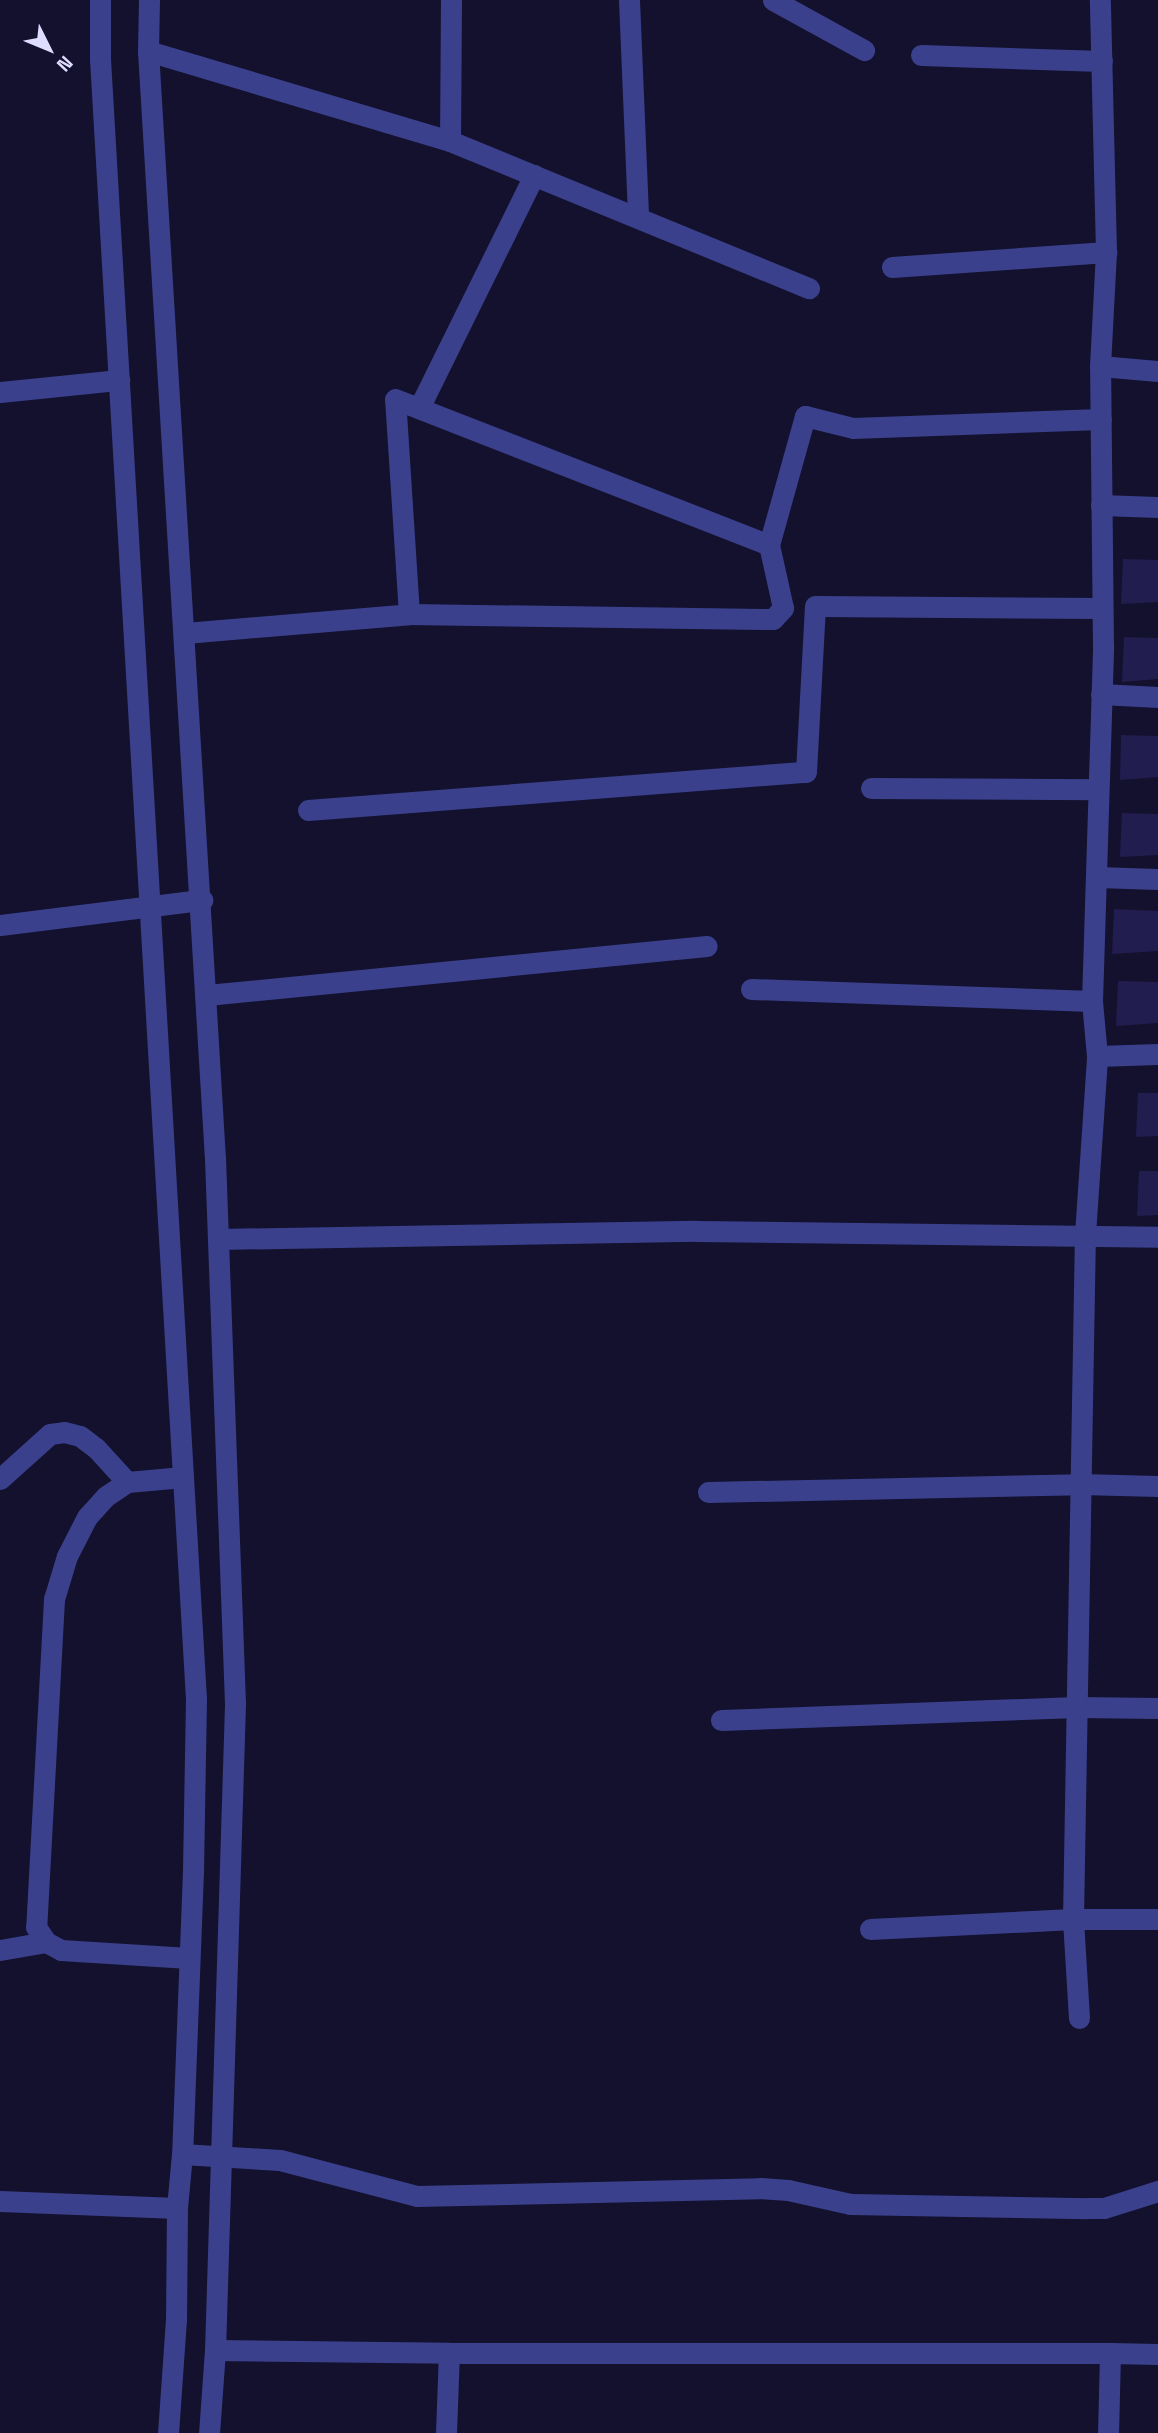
<!DOCTYPE html>
<style>
body{margin:0}
#map{position:relative;width:1158px;height:2433px;overflow:hidden;background:#13112d;font-family:"Space Grotesk",sans-serif}
div>[style]{position:absolute}
.building>*{inset:0;background:#221d4f}
.minor>*{height:21px;margin:-10.5px;padding:0 10.5px;transform-origin:10.5px;border-radius:10.5px;background:#3b408d}
span{translate:-50% -50%;white-space:nowrap;text-align:center;line-height:1.15;-webkit-text-stroke:5px #13112d;paint-order:stroke}
.north{position:absolute;left:14px;top:14px;width:70px;height:70px;-webkit-text-stroke:5px #13112d;paint-order:stroke;rotate:133deg;font-size:19px;font-weight:700;line-height:28px;text-align:center;color:#deddff}
.north::after{content:'';display:block;margin:auto;width:24px;height:32px;background:#deddff;clip-path:polygon(50% 0,100% 100%,50% 72%,0 100%)}
</style>
<div id="map">
<div class="building">
<i style="clip-path:polygon(1123px 559px,1158px 560px,1158px 602px,1121px 604px)"></i>
<i style="clip-path:polygon(1124px 637px,1158px 638px,1158px 679px,1122px 682px)"></i>
<i style="clip-path:polygon(1121px 735px,1158px 736px,1158px 777px,1120px 780px)"></i>
<i style="clip-path:polygon(1122px 813px,1158px 814px,1158px 855px,1120px 857px)"></i>
<i style="clip-path:polygon(1114px 909px,1158px 911px,1158px 951px,1112px 954px)"></i>
<i style="clip-path:polygon(1118px 981px,1158px 982px,1158px 1023px,1116px 1026px)"></i>
<i style="clip-path:polygon(1138px 1093px,1158px 1093px,1158px 1136px,1136px 1137px)"></i>
<i style="clip-path:polygon(1139px 1171px,1158px 1171px,1158px 1215px,1137px 1216px)"></i>
</div>
<div class="minor">
<i style="left:100px;top:0;width:59px;rotate:90deg"></i>
<i style="left:100px;top:59px;width:1643px;rotate:86.65deg"></i>
<i style="left:196px;top:1699px;width:172px;rotate:91deg"></i>
<i style="left:193px;top:1871px;width:283px;rotate:92.2deg"></i>
<i style="left:182px;top:2154px;width:54px;rotate:95.3deg"></i>
<i style="left:177px;top:2208px;width:111px;rotate:90.5deg"></i>
<i style="left:176px;top:2319px;width:114px;rotate:94deg"></i>
<i style="left:149px;top:0;width:51px;rotate:91.1deg"></i>
<i style="left:148px;top:51px;width:1109px;rotate:86.54deg"></i>
<i style="left:215px;top:1158px;width:546px;rotate:87.9deg"></i>
<i style="left:235px;top:1704px;width:646px;rotate:91.77deg"></i>
<i style="left:215px;top:2350px;width:83px;rotate:94.1deg"></i>
<i style="left:451px;top:0;width:141px;rotate:90.4deg"></i>
<i style="left:450px;top:141px;width:388px;rotate:22.3deg"></i>
<i style="left:629px;top:0;width:218px;rotate:87.6deg"></i>
<i style="left:773px;top:0;width:104px;rotate:28.8deg"></i>
<i style="left:148px;top:51px;width:315px;rotate:16.6deg"></i>
<i style="left:921px;top:55px;width:181px;rotate:1.9deg"></i>
<i style="left:892px;top:267px;width:215px;rotate:-4deg"></i>
<i style="left:1100px;top:366px;width:58px;rotate:4.9deg"></i>
<i style="left:0;top:392px;width:120px;rotate:-5.8deg"></i>
<i style="left:419px;top:408px;width:260px;rotate:-63.7deg"></i>
<i style="left:1101px;top:505px;width:57px;rotate:2deg"></i>
<i style="left:409px;top:614px;width:215px;rotate:-93.7deg"></i>
<i style="left:395px;top:399px;width:401px;rotate:21.3deg"></i>
<i style="left:185px;top:633px;width:225px;rotate:-4.8deg"></i>
<i style="left:409px;top:614px;width:364px;rotate:0.8deg"></i>
<i style="left:773px;top:619px;width:15px;rotate:-48deg"></i>
<i style="left:783px;top:608px;width:65px;rotate:-102.5deg"></i>
<i style="left:769px;top:545px;width:134px;rotate:-74.4deg"></i>
<i style="left:805px;top:416px;width:49px;rotate:14deg"></i>
<i style="left:853px;top:428px;width:248px;rotate:-2.1deg"></i>
<i style="left:1101px;top:694px;width:57px;rotate:3deg"></i>
<i style="left:871px;top:788px;width:227px;rotate:0.3deg"></i>
<i style="left:308px;top:810px;width:499px;rotate:-4.4deg"></i>
<i style="left:806px;top:772px;width:166px;rotate:-86.9deg"></i>
<i style="left:815px;top:606px;width:287px;rotate:0.4deg"></i>
<i style="left:1097px;top:877px;width:61px;rotate:1.9deg"></i>
<i style="left:0;top:925px;width:204px;rotate:-7.1deg"></i>
<i style="left:751px;top:989px;width:341px;rotate:2deg"></i>
<i style="left:207px;top:995px;width:502px;rotate:-5.6deg"></i>
<i style="left:1097px;top:1056px;width:61px;rotate:-1.9deg"></i>
<i style="left:218px;top:1239px;width:478px;rotate:-1deg"></i>
<i style="left:696px;top:1231px;width:462px;rotate:0.7deg"></i>
<i style="left:183px;top:1477px;width:56px;rotate:174.9deg"></i>
<i style="left:127px;top:1482px;width:25px;rotate:146deg"></i>
<i style="left:106px;top:1496px;width:28px;rotate:132deg"></i>
<i style="left:87px;top:1517px;width:44px;rotate:117.1deg"></i>
<i style="left:67px;top:1556px;width:45px;rotate:106.8deg"></i>
<i style="left:54px;top:1599px;width:328px;rotate:93.1deg"></i>
<i style="left:36px;top:1927px;width:18px;rotate:56deg"></i>
<i style="left:46px;top:1942px;width:17px;rotate:28deg"></i>
<i style="left:61px;top:1950px;width:128px;rotate:3.6deg"></i>
<i style="left:0;top:1479px;width:67px;rotate:-42deg"></i>
<i style="left:50px;top:1434px;width:14px;rotate:-8deg"></i>
<i style="left:64px;top:1432px;width:16px;rotate:14deg"></i>
<i style="left:80px;top:1436px;width:20px;rotate:37deg"></i>
<i style="left:96px;top:1448px;width:46px;rotate:47.6deg"></i>
<i style="left:708px;top:1492px;width:373px;rotate:-1.2deg"></i>
<i style="left:1081px;top:1484px;width:77px;rotate:1.5deg"></i>
<i style="left:721px;top:1720px;width:356px;rotate:-2.1deg"></i>
<i style="left:1077px;top:1707px;width:81px;rotate:0.7deg"></i>
<i style="left:870px;top:1929px;width:203px;rotate:-2.8deg"></i>
<i style="left:1073px;top:1919px;width:85px"></i>
<i style="left:0;top:1950px;width:47px;rotate:-9.9deg"></i>
<i style="left:1079px;top:2018px;width:99px;rotate:-93.5deg"></i>
<i style="left:1073px;top:1919px;width:685px;rotate:-89deg"></i>
<i style="left:1085px;top:1234px;width:178px;rotate:-86.1deg"></i>
<i style="left:1097px;top:1056px;width:55px;rotate:-95.2deg"></i>
<i style="left:1092px;top:1001px;width:355px;rotate:-88.2deg"></i>
<i style="left:1103px;top:646px;width:280px;rotate:-90.6deg"></i>
<i style="left:1100px;top:366px;width:114px;rotate:-87deg"></i>
<i style="left:1106px;top:252px;width:252px;rotate:-91.4deg"></i>
<i style="left:182px;top:2154px;width:98px;rotate:3.5deg"></i>
<i style="left:280px;top:2160px;width:142px;rotate:14.7deg"></i>
<i style="left:417px;top:2196px;width:343px;rotate:-1.3deg"></i>
<i style="left:760px;top:2188px;width:28px;rotate:4deg"></i>
<i style="left:788px;top:2190px;width:64px;rotate:12.7deg"></i>
<i style="left:850px;top:2204px;width:238px;rotate:1deg"></i>
<i style="left:1088px;top:2208px;width:16px"></i>
<i style="left:1104px;top:2208px;width:57px;rotate:-17.5deg"></i>
<i style="left:0;top:2201px;width:177px;rotate:2.3deg"></i>
<i style="left:215px;top:2350px;width:234px;rotate:0.7deg"></i>
<i style="left:449px;top:2353px;width:661px"></i>
<i style="left:1110px;top:2353px;width:80px;rotate:91.4deg"></i>
<i style="left:1110px;top:2353px;width:48px;rotate:1.2deg"></i>
<i style="left:446px;top:2433px;width:80px;rotate:-87.9deg"></i>
</div>
<div class="north">N</div>
</div>
